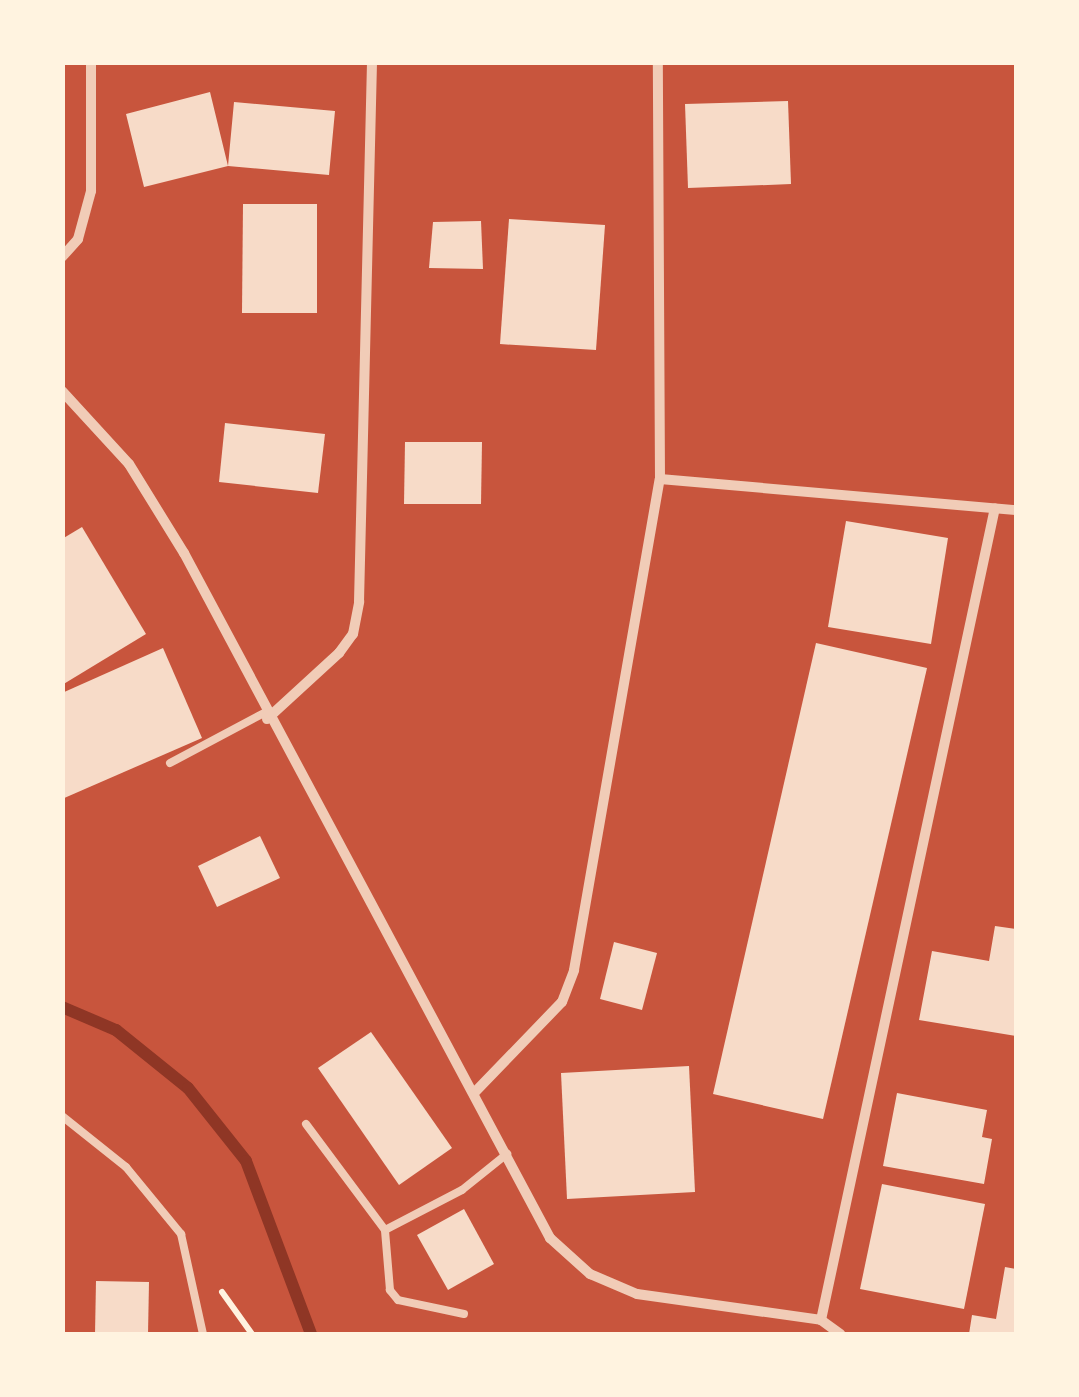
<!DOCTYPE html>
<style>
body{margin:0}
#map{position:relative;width:1079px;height:1397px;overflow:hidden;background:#c8553d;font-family:Rubik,sans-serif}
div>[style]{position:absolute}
.stream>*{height:12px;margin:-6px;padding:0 6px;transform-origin:6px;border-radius:6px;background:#8f3625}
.building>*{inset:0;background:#f7dbc8}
.path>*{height:6px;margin:-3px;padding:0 3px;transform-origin:3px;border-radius:3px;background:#fff3e0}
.service>*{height:8px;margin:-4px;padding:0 4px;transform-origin:4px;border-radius:4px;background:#f1ccb7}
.minor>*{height:10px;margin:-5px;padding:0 5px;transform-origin:5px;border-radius:5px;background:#f1ccb7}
span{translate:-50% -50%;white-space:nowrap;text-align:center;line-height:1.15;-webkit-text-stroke:9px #fff3e0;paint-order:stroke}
.frame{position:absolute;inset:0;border:65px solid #fff3e0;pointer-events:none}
</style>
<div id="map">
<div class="stream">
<i style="left:62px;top:1007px;width:59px;rotate:23.1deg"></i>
<i style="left:116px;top:1030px;width:92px;rotate:38.9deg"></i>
<i style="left:188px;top:1088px;width:93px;rotate:51.5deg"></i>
<i style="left:246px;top:1161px;width:185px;rotate:69.4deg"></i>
</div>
<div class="building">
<i style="clip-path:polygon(210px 92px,228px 166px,234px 102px,335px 111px,329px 175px,228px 166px,144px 187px,126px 114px)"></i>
<i style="clip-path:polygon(788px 101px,791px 184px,688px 188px,685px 104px)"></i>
<i style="clip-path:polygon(243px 204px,317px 204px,317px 313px,242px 313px)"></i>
<i style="clip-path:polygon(509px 219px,605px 225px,596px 350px,500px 344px)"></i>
<i style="clip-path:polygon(481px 221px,483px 269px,429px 268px,433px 222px)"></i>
<i style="clip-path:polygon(225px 423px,325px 434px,318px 493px,219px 482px)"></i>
<i style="clip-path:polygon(405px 442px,482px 442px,481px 504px,404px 504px)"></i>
<i style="clip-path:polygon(846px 521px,948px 538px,931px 644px,828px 627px)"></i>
<i style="clip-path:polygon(82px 527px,146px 634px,62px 685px,62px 539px)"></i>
<i style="clip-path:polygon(816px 643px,927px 668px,823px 1119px,713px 1094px)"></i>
<i style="clip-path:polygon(163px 648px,202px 738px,62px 799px,62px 693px)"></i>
<i style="clip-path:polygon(260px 836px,280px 878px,217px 907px,198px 866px)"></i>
<i style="clip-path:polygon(995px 926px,1016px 929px,1016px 1036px,919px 1020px,932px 951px,989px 961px)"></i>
<i style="clip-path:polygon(614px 942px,657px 953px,642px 1010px,600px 999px)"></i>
<i style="clip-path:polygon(371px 1032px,452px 1148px,399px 1185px,318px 1068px)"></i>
<i style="clip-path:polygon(689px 1066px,695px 1192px,567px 1199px,561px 1073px)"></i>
<i style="clip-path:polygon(897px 1093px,987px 1110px,982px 1137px,992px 1139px,984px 1184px,883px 1166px)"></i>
<i style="clip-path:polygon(882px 1184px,985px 1204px,964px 1309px,860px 1289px)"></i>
<i style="clip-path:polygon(464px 1209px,494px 1264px,448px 1290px,417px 1235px)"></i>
<i style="clip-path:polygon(1005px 1267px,1016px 1269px,1016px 1334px,969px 1334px,972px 1315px,996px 1319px)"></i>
<i style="clip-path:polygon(96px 1281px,149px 1282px,148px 1334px,95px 1334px)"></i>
</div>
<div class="path">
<i style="left:222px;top:1292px;width:52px;rotate:54.5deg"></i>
</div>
<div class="service">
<i style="left:170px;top:763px;width:106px;rotate:-28deg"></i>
<i style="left:62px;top:1116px;width:82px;rotate:38.6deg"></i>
<i style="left:126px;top:1167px;width:87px;rotate:50.6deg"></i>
<i style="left:181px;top:1234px;width:102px;rotate:77.6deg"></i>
<i style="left:306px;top:1124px;width:132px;rotate:53.3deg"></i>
<i style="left:464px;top:1314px;width:67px;rotate:-168deg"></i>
<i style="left:398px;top:1300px;width:13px;rotate:-129deg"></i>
<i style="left:390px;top:1290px;width:60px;rotate:-94.8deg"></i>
<i style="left:385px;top:1230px;width:87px;rotate:-27.5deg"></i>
<i style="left:462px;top:1190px;width:58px;rotate:-38.7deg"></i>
</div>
<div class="minor">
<i style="left:62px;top:257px;width:24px;rotate:-48deg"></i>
<i style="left:78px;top:239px;width:50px;rotate:-74.8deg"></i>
<i style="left:91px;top:191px;width:129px;rotate:-90deg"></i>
<i style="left:62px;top:391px;width:99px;rotate:47.5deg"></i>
<i style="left:129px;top:464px;width:105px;rotate:58.3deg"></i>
<i style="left:184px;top:553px;width:777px;rotate:61.88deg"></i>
<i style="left:550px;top:1238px;width:54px;rotate:42deg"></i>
<i style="left:590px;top:1274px;width:51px;rotate:23.1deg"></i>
<i style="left:637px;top:1294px;width:186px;rotate:8deg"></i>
<i style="left:821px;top:1320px;width:24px;rotate:36deg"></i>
<i style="left:660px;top:479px;width:357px;rotate:5deg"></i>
<i style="left:267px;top:719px;width:98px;rotate:-42.5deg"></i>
<i style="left:339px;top:653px;width:24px;rotate:-54deg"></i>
<i style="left:353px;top:634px;width:33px;rotate:-79deg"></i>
<i style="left:359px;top:602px;width:540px;rotate:-88.62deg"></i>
<i style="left:475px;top:1092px;width:125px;rotate:-46deg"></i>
<i style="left:562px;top:1002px;width:34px;rotate:-69deg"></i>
<i style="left:574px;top:970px;width:498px;rotate:-80.1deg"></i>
<i style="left:660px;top:479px;width:417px;rotate:-90.3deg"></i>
<i style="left:821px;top:1320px;width:830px;rotate:-77.91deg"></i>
</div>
<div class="frame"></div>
</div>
